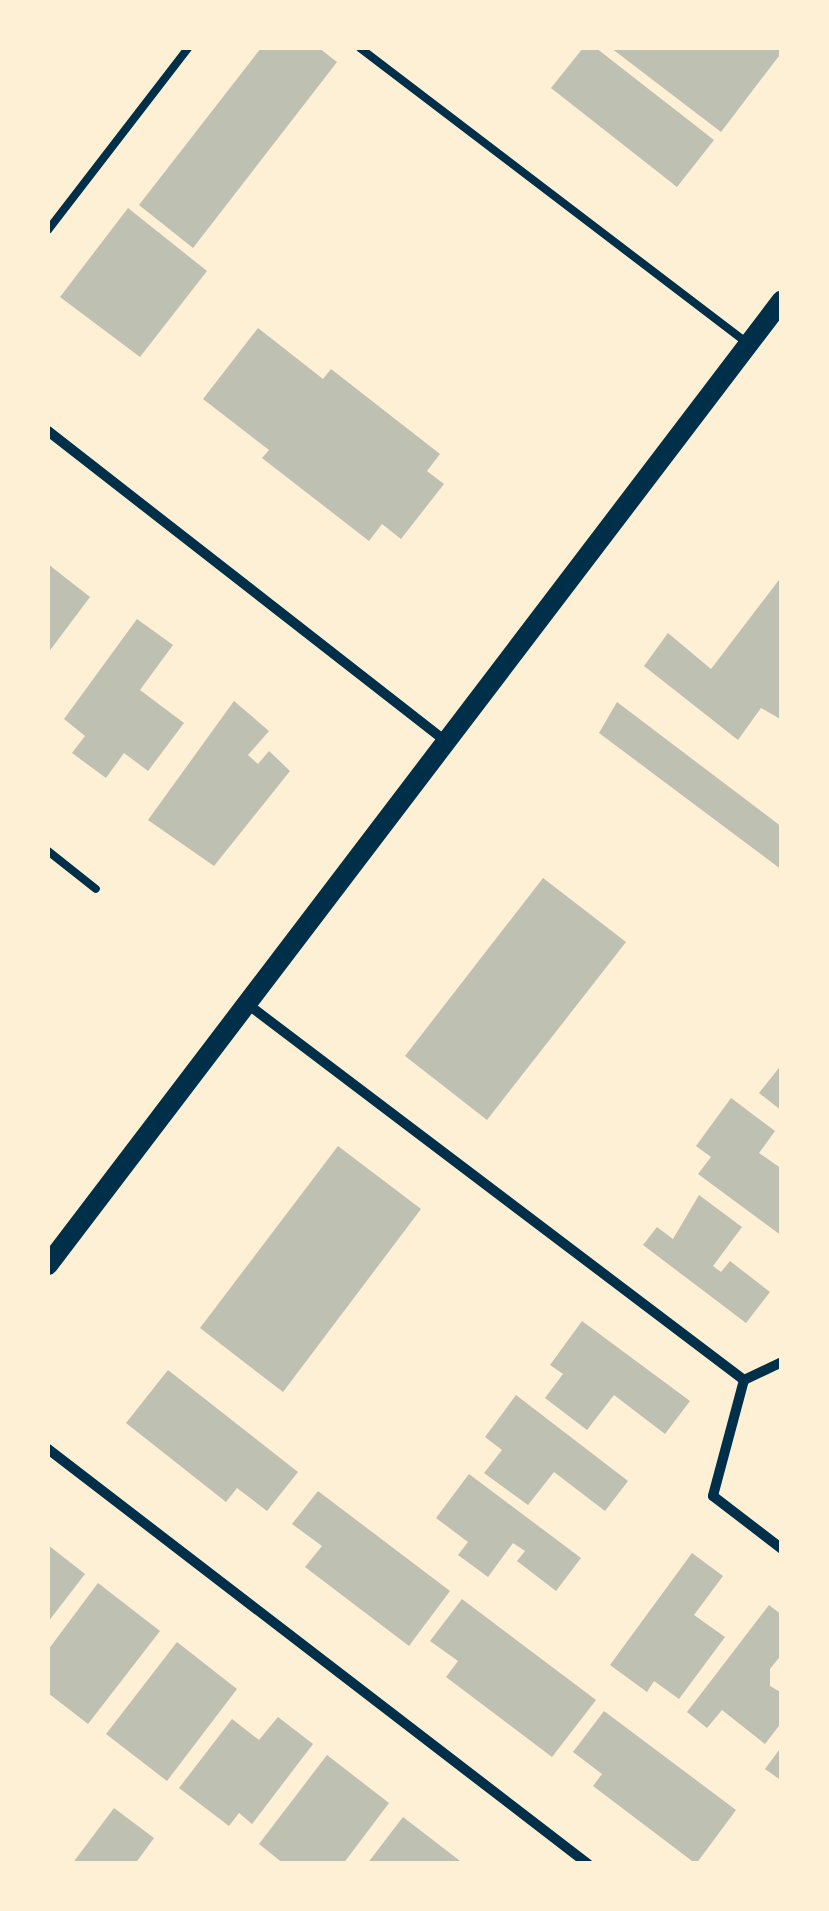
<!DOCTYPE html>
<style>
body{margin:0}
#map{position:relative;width:829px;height:1911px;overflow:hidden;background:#fdf0d5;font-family:Ubuntu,sans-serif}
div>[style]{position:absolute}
.building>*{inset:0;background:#bec0b2}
.service>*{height:8px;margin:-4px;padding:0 4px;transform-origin:4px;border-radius:4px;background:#003049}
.minor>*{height:10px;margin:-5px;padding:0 5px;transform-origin:5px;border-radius:5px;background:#003049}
.secondary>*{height:20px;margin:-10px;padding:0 10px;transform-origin:10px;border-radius:10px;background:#003049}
span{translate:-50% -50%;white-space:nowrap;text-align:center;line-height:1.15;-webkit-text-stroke:9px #fdf0d5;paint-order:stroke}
.frame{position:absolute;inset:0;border:50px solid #fdf0d5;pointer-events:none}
</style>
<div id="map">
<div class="building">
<i style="clip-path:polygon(261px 48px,319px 48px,337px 62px,193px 248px,139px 205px)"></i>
<i style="clip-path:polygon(583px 48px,596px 48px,714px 140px,677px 187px,551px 88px)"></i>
<i style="clip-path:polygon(611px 48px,782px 48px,782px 52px,721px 132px)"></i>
<i style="clip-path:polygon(128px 208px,207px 271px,140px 357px,60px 297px)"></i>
<i style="clip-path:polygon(258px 328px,323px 379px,331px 369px,440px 454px,427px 471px,444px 484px,401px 539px,382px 524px,369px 541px,262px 458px,269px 450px,203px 399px)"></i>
<i style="clip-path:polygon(48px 564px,90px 597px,48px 653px)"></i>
<i style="clip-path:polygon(782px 576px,782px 720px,761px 708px,738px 740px,644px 666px,668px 633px,711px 669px)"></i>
<i style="clip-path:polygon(137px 619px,173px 645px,140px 690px,184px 723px,148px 771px,124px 753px,106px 778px,72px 753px,85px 736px,64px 719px)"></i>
<i style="clip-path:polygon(234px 701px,269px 731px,248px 755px,258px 764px,269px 751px,290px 771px,214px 866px,148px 820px)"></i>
<i style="clip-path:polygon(617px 702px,782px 827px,782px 870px,599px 733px)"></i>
<i style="clip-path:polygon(543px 878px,626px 942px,487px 1120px,405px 1056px)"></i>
<i style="clip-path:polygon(782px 1064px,782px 1111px,759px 1093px)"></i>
<i style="clip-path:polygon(731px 1098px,775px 1131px,759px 1153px,782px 1169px,782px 1236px,698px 1174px,711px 1157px,696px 1146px)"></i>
<i style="clip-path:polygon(338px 1146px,421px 1209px,283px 1392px,200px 1328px)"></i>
<i style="clip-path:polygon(699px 1195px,742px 1227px,713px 1266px,721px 1272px,730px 1261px,770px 1292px,746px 1323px,643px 1245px,657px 1227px,673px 1239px)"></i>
<i style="clip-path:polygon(582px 1321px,690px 1401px,665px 1434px,614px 1395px,587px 1430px,545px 1398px,563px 1374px,550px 1365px)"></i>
<i style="clip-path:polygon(168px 1370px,298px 1472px,267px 1511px,237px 1488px,226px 1502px,126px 1423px)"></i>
<i style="clip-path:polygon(516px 1395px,628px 1481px,605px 1511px,554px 1472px,528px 1505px,484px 1473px,502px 1450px,485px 1437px)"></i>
<i style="clip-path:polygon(469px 1474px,581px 1558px,556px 1591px,517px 1561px,525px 1551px,513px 1543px,488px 1577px,458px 1555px,468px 1542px,436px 1518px)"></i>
<i style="clip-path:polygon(318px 1491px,450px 1591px,409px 1646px,305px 1567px,322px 1546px,292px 1524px)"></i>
<i style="clip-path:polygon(48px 1545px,85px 1574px,48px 1622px)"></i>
<i style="clip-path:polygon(692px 1553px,723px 1576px,694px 1615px,725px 1637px,679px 1699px,654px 1681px,647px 1692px,610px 1665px)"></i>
<i style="clip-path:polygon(98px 1583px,160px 1631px,88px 1724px,48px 1693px,48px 1650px)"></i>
<i style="clip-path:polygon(462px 1599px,596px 1700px,552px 1757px,446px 1677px,458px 1661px,430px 1641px)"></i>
<i style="clip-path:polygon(769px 1605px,782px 1615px,782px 1654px,770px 1669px,770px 1686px,782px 1693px,782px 1722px,765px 1744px,722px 1710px,707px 1728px,687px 1712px)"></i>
<i style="clip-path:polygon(177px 1642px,237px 1689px,167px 1781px,106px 1734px)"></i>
<i style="clip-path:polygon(604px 1711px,736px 1810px,696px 1864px,593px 1786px,602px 1774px,573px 1752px)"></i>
<i style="clip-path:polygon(278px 1717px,313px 1744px,252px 1824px,239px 1813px,229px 1826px,179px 1788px,232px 1719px,259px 1740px)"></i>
<i style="clip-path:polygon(782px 1746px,782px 1781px,765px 1769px)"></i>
<i style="clip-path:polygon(327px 1755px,389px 1803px,343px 1864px,284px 1864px,259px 1844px)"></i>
<i style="clip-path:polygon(114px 1808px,154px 1838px,135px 1864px,72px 1864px)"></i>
<i style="clip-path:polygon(403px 1817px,464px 1864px,367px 1864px)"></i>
</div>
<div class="service">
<i style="left:360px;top:48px;width:488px;rotate:37.3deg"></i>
<i style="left:48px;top:230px;width:230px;rotate:-52.4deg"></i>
<i style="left:48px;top:851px;width:61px;rotate:38.4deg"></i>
</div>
<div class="minor">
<i style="left:48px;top:431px;width:501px;rotate:37.95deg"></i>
<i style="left:246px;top:1003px;width:625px;rotate:37.13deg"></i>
<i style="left:782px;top:1362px;width:42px;rotate:154.7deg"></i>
<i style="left:744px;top:1380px;width:120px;rotate:105deg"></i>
<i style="left:713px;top:1496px;width:87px;rotate:37.5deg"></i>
<i style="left:48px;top:1449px;width:681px;rotate:37.54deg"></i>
</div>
<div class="secondary">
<i style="left:48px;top:1265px;width:1212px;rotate:-52.74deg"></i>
</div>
<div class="frame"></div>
</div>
